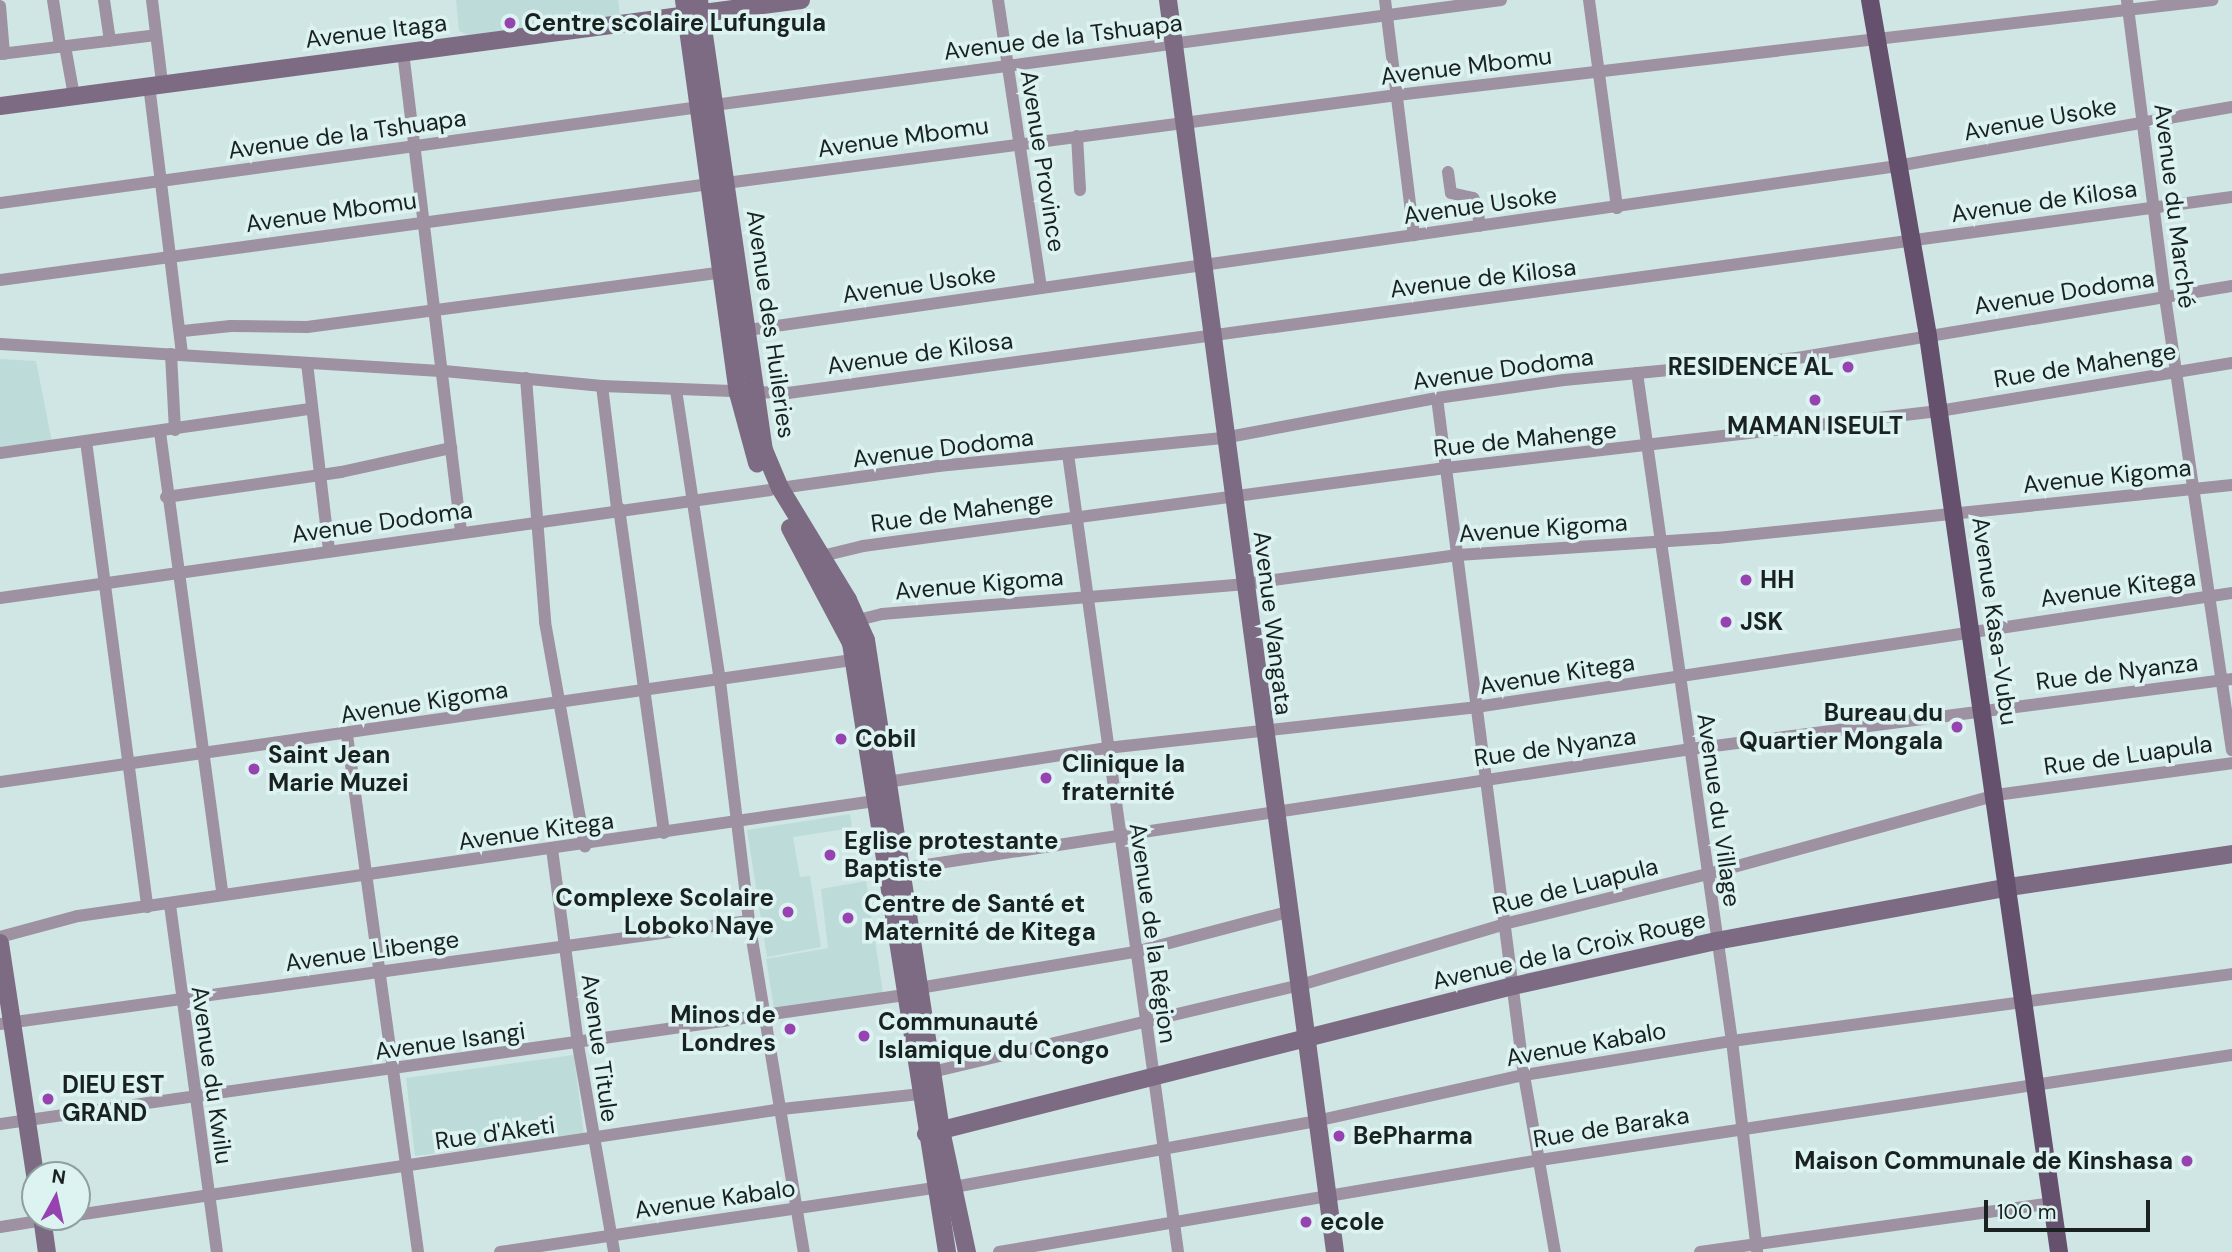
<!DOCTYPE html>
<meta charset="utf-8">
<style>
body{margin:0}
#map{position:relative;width:2232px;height:1252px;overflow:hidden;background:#d0e6e4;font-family:"DM Sans",sans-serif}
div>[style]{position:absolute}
.built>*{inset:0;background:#bddbd9}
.street>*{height:12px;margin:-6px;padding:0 6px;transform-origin:6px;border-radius:6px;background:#9d91a2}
.secondary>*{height:18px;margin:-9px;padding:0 9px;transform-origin:9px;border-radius:9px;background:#7d6b83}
.primary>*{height:18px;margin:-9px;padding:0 9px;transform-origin:9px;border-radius:9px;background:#65506d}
.dots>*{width:19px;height:19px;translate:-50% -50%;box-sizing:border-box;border:4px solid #ddf3f1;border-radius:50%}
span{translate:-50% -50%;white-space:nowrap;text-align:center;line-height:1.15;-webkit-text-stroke:7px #ddf3f1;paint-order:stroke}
.poi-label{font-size:24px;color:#192221;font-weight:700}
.left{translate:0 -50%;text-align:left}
.right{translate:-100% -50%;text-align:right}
.street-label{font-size:24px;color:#192221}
.north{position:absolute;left:21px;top:1161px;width:70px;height:70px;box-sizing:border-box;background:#ddf3f1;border:2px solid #8f9f9e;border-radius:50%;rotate:8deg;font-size:19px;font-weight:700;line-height:28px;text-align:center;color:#192221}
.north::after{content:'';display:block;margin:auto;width:24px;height:32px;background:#9642b0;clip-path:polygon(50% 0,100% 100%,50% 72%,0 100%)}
.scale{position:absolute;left:1984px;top:1200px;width:166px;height:32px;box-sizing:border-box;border:4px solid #192221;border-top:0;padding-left:9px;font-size:21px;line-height:24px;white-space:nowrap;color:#192221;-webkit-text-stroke:5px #ddf3f1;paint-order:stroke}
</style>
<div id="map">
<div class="built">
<i style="clip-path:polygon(456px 0,618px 0,620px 15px,468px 35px,459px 31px)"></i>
<i style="clip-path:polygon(0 359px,36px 361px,52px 442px,0 449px)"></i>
<i style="clip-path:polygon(850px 814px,852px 828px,793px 837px,800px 877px,810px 876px,821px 947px,767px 957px,747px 830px)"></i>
<i style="clip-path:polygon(866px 881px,883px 993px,774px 1008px,766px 959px,828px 948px,821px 889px)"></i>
<i style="clip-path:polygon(574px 1055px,584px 1135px,415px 1156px,406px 1078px)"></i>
</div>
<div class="street">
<i style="left:53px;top:0;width:47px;rotate:81.3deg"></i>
<i style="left:104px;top:0;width:41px;rotate:81.7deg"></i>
<i style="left:152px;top:0;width:84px;rotate:83.1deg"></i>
<i style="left:998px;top:0;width:290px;rotate:81.5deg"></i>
<i style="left:1385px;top:0;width:237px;rotate:83deg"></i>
<i style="left:1589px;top:0;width:210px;rotate:82.3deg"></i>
<i style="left:2127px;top:0;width:299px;rotate:82.7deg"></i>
<i style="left:2165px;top:297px;width:458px;rotate:81.6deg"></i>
<i style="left:0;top:6px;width:48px;rotate:85.2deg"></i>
<i style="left:65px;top:46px;width:51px;rotate:79.8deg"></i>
<i style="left:403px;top:52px;width:482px;rotate:83.1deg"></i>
<i style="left:0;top:54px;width:157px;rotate:-6.9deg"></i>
<i style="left:149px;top:85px;width:271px;rotate:83deg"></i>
<i style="left:714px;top:105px;width:794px;rotate:-7.6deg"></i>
<i style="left:1077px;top:136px;width:54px;rotate:86.8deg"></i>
<i style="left:1448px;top:172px;width:21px;rotate:82deg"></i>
<i style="left:1451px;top:193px;width:23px;rotate:13deg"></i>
<i style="left:1473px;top:198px;width:6px;rotate:59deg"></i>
<i style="left:1476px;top:203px;width:23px;rotate:80deg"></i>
<i style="left:726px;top:183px;width:677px;rotate:-7.47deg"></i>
<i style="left:1397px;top:95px;width:821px;rotate:-6.65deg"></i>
<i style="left:0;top:203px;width:706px;rotate:-7.82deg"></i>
<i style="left:0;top:280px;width:716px;rotate:-7.7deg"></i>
<i style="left:183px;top:331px;width:48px;rotate:-5.9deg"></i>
<i style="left:231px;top:326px;width:76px;rotate:0.8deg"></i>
<i style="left:307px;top:327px;width:419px;rotate:-7.5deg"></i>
<i style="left:741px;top:331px;width:1168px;rotate:-8.12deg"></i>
<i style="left:1897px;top:166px;width:340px;rotate:-10deg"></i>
<i style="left:0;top:344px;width:445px;rotate:3.5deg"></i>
<i style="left:444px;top:371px;width:159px;rotate:5.4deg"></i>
<i style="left:602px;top:386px;width:186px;rotate:2.2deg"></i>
<i style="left:788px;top:393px;width:1457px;rotate:-7.73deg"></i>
<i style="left:171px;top:354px;width:76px;rotate:87deg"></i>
<i style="left:307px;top:363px;width:188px;rotate:83.3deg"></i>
<i style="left:1637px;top:373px;width:675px;rotate:81.91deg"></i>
<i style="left:1732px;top:1041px;width:212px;rotate:83.2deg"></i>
<i style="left:526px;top:378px;width:245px;rotate:85.5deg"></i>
<i style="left:545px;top:622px;width:228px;rotate:79.9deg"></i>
<i style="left:602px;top:386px;width:124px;rotate:83deg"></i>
<i style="left:676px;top:390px;width:294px;rotate:81.4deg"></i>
<i style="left:720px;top:681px;width:242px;rotate:83.1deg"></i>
<i style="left:749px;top:921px;width:336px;rotate:80.6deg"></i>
<i style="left:1437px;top:398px;width:683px;rotate:82.68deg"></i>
<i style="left:1524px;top:1075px;width:180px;rotate:80.1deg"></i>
<i style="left:160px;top:432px;width:467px;rotate:82.3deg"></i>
<i style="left:86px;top:441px;width:470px;rotate:82.5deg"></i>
<i style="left:0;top:453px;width:313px;rotate:-8.1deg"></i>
<i style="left:1068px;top:454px;width:806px;rotate:82.15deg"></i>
<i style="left:780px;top:488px;width:160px;rotate:-7.9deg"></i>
<i style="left:938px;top:466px;width:286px;rotate:-5.6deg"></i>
<i style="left:1223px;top:438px;width:218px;rotate:-10.6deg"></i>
<i style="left:1437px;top:398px;width:128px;rotate:-8.1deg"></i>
<i style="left:1564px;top:380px;width:234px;rotate:-5.4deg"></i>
<i style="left:1797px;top:358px;width:441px;rotate:-9.4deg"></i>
<i style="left:166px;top:497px;width:177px;rotate:-8.1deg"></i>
<i style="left:341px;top:472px;width:113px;rotate:-12.3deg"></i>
<i style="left:619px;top:508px;width:328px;rotate:82.1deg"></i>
<i style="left:822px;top:556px;width:42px;rotate:-13.7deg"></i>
<i style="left:863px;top:546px;width:588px;rotate:-7.62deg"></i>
<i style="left:1446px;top:468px;width:496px;rotate:-6.6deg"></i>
<i style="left:1939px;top:411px;width:297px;rotate:-9.3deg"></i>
<i style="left:0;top:598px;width:778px;rotate:-7.98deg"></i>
<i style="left:858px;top:620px;width:25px;rotate:-14deg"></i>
<i style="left:882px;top:614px;width:363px;rotate:-4.7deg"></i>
<i style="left:1244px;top:584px;width:216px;rotate:-7.7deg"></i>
<i style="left:1458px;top:555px;width:260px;rotate:-3.8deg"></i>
<i style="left:1717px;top:538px;width:518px;rotate:-5.88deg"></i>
<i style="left:347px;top:735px;width:522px;rotate:82.18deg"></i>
<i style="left:0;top:782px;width:868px;rotate:-8.15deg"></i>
<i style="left:887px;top:782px;width:223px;rotate:-8.8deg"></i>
<i style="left:1107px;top:748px;width:371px;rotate:-6.3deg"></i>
<i style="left:1476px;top:707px;width:765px;rotate:-8.58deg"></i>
<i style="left:552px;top:849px;width:198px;rotate:82.4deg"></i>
<i style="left:578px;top:1045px;width:210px;rotate:80.1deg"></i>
<i style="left:893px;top:870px;width:807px;rotate:-8.62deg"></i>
<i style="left:1691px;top:749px;width:546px;rotate:-7.37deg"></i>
<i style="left:170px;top:905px;width:350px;rotate:82.3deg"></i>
<i style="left:0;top:937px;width:81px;rotate:-15.1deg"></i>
<i style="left:78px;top:916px;width:805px;rotate:-8.21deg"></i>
<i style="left:919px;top:988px;width:219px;rotate:-9.5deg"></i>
<i style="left:1135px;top:952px;width:157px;rotate:-14.7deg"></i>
<i style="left:0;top:1024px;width:756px;rotate:-7.83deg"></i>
<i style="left:932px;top:1072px;width:375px;rotate:-13.3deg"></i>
<i style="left:1297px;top:986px;width:220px;rotate:-16.6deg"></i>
<i style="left:1508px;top:923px;width:206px;rotate:-13.8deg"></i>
<i style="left:1708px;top:874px;width:299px;rotate:-15.3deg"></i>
<i style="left:1996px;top:795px;width:238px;rotate:-7.7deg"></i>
<i style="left:0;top:1124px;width:914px;rotate:-8.11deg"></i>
<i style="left:954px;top:1187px;width:368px;rotate:-10.3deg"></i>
<i style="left:1316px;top:1121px;width:213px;rotate:-12.5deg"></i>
<i style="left:1524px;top:1075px;width:211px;rotate:-9.3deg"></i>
<i style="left:1732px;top:1041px;width:504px;rotate:-7.63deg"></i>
<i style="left:77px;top:1215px;width:713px;rotate:-8.55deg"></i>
<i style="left:782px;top:1109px;width:138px;rotate:-6.2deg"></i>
<i style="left:0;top:1227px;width:65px;rotate:-8.9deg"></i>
<i style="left:500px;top:1252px;width:441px;rotate:-8.4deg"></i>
<i style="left:999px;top:1252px;width:549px;rotate:-9.65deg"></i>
<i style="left:1540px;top:1160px;width:700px;rotate:-8.63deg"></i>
<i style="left:1700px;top:1252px;width:355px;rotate:-7.9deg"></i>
</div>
<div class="secondary">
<i style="left:684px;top:0;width:397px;rotate:82.2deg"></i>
<i style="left:738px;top:393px;width:73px;rotate:74.8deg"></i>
<i style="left:699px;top:0;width:455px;rotate:81.8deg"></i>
<i style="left:764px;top:450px;width:41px;rotate:67.2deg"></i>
<i style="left:780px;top:488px;width:131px;rotate:58.7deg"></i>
<i style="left:848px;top:600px;width:44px;rotate:65.8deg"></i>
<i style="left:866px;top:640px;width:496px;rotate:81.3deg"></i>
<i style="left:941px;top:1130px;width:125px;rotate:78deg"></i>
<i style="left:1168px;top:0;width:1263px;rotate:82.4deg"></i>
<i style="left:0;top:106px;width:808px;rotate:-7.54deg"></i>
<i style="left:790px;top:528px;width:130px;rotate:62.1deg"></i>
<i style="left:851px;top:643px;width:617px;rotate:81.04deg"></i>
<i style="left:0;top:943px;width:235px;rotate:81.4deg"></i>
<i style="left:926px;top:1134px;width:605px;rotate:-14.15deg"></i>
<i style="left:1513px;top:986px;width:208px;rotate:-12.5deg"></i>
<i style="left:1716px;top:941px;width:298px;rotate:-10.4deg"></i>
<i style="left:2009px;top:887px;width:225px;rotate:-8.4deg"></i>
<i style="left:42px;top:1217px;width:35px;rotate:82deg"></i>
</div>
<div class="primary">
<i style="left:1870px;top:0;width:341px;rotate:80.2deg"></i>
<i style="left:1928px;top:336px;width:925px;rotate:81.86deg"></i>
</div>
<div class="dots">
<i style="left:510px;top:23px;background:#9642b0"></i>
<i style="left:1848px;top:367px;background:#9642b0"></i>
<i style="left:1815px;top:400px;background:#9642b0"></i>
<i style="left:1746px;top:580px;background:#9642b0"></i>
<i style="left:1726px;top:622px;background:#9642b0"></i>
<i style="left:1957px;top:727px;background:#9642b0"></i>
<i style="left:841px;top:739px;background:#9642b0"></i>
<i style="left:254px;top:769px;background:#9642b0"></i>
<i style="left:1046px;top:778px;background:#9642b0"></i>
<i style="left:830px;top:855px;background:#9642b0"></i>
<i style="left:788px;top:912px;background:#9642b0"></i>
<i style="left:848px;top:918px;background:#9642b0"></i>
<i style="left:790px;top:1029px;background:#9642b0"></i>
<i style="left:864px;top:1036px;background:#9642b0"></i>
<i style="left:48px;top:1099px;background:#9642b0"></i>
<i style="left:1339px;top:1136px;background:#9642b0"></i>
<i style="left:2187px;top:1161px;background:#9642b0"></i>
<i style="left:1306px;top:1222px;background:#9642b0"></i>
</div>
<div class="poi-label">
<span class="left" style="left:524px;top:23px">Centre scolaire Lufungula</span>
<span class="right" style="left:1834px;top:367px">RESIDENCE AL</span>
<span style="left:1815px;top:426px">MAMAN ISEULT</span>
<span class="left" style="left:1760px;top:580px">HH</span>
<span class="left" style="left:1740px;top:622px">JSK</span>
<span class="right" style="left:1943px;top:727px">Bureau du<br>Quartier Mongala</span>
<span class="left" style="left:855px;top:739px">Cobil</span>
<span class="left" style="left:268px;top:769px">Saint Jean<br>Marie Muzei</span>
<span class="left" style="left:1062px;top:778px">Clinique la<br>fraternité</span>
<span class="left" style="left:844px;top:855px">Eglise protestante<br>Baptiste</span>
<span class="right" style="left:774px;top:912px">Complexe Scolaire<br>Loboko Naye</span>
<span class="left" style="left:864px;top:918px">Centre de Santé et<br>Maternité de Kitega</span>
<span class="right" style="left:776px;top:1029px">Minos de<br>Londres</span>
<span class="left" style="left:878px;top:1036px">Communauté<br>Islamique du Congo</span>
<span class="left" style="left:62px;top:1099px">DIEU EST<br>GRAND</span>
<span class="left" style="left:1353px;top:1136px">BePharma</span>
<span class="right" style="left:2173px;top:1161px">Maison Communale de Kinshasa</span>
<span class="left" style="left:1320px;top:1222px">ecole</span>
</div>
<div class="street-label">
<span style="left:376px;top:31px;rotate:-7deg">Avenue Itaga</span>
<span style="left:1063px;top:37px;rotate:-7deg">Avenue de la Tshuapa</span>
<span style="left:1466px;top:66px;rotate:-7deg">Avenue Mbomu</span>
<span style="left:2040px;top:119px;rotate:-10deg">Avenue Usoke</span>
<span style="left:347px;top:134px;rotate:-8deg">Avenue de la Tshuapa</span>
<span style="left:903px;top:137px;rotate:-8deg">Avenue Mbomu</span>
<span style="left:1043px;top:161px;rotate:81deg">Avenue Province</span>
<span style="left:2044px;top:201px;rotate:-8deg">Avenue de Kilosa</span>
<span style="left:1480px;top:205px;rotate:-8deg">Avenue Usoke</span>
<span style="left:2175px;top:206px;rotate:83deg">Avenue du Marché</span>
<span style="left:331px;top:212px;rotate:-8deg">Avenue Mbomu</span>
<span style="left:1483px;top:278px;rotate:-7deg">Avenue de Kilosa</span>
<span style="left:919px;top:284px;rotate:-8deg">Avenue Usoke</span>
<span style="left:2064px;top:292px;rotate:-9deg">Avenue Dodoma</span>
<span style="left:771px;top:324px;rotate:82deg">Avenue des Huileries</span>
<span style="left:920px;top:353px;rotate:-8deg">Avenue de Kilosa</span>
<span style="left:2085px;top:365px;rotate:-9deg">Rue de Mahenge</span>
<span style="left:1503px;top:369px;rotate:-8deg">Avenue Dodoma</span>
<span style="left:1525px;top:439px;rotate:-6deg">Rue de Mahenge</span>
<span style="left:943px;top:448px;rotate:-7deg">Avenue Dodoma</span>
<span style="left:2107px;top:476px;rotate:-6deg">Avenue Kigoma</span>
<span style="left:962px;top:511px;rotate:-8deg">Rue de Mahenge</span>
<span style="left:382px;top:522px;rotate:-8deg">Avenue Dodoma</span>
<span style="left:1543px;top:528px;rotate:-4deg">Avenue Kigoma</span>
<span style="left:979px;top:584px;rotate:-5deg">Avenue Kigoma</span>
<span style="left:2118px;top:588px;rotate:-8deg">Avenue Kitega</span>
<span style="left:1995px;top:621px;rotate:82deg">Avenue Kasa-Vubu</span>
<span style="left:1273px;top:623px;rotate:83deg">Avenue Wangata</span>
<span style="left:2117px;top:672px;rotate:-7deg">Rue de Nyanza</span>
<span style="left:1557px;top:674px;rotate:-9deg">Avenue Kitega</span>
<span style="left:424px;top:702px;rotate:-9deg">Avenue Kigoma</span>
<span style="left:1555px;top:747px;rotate:-8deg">Rue de Nyanza</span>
<span style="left:2128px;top:755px;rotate:-8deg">Rue de Luapula</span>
<span style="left:1719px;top:810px;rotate:82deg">Avenue du Village</span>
<span style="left:536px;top:831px;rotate:-8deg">Avenue Kitega</span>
<span style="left:1575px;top:886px;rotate:-14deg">Rue de Luapula</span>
<span style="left:1153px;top:933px;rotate:82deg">Avenue de la Région</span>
<span style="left:1569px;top:950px;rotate:-13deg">Avenue de la Croix Rouge</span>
<span style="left:372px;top:951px;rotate:-8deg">Avenue Libenge</span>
<span style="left:450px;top:1041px;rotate:-8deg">Avenue Isangi</span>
<span style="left:1586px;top:1044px;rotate:-10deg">Avenue Kabalo</span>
<span style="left:600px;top:1048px;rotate:82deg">Avenue Titule</span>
<span style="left:212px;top:1075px;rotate:82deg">Avenue du Kwilu</span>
<span style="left:1611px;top:1127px;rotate:-9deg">Rue de Baraka</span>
<span style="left:495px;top:1133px;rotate:-8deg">Rue d'Aketi</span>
<span style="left:715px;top:1199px;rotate:-8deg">Avenue Kabalo</span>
</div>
<div class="north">N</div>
<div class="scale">100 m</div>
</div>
